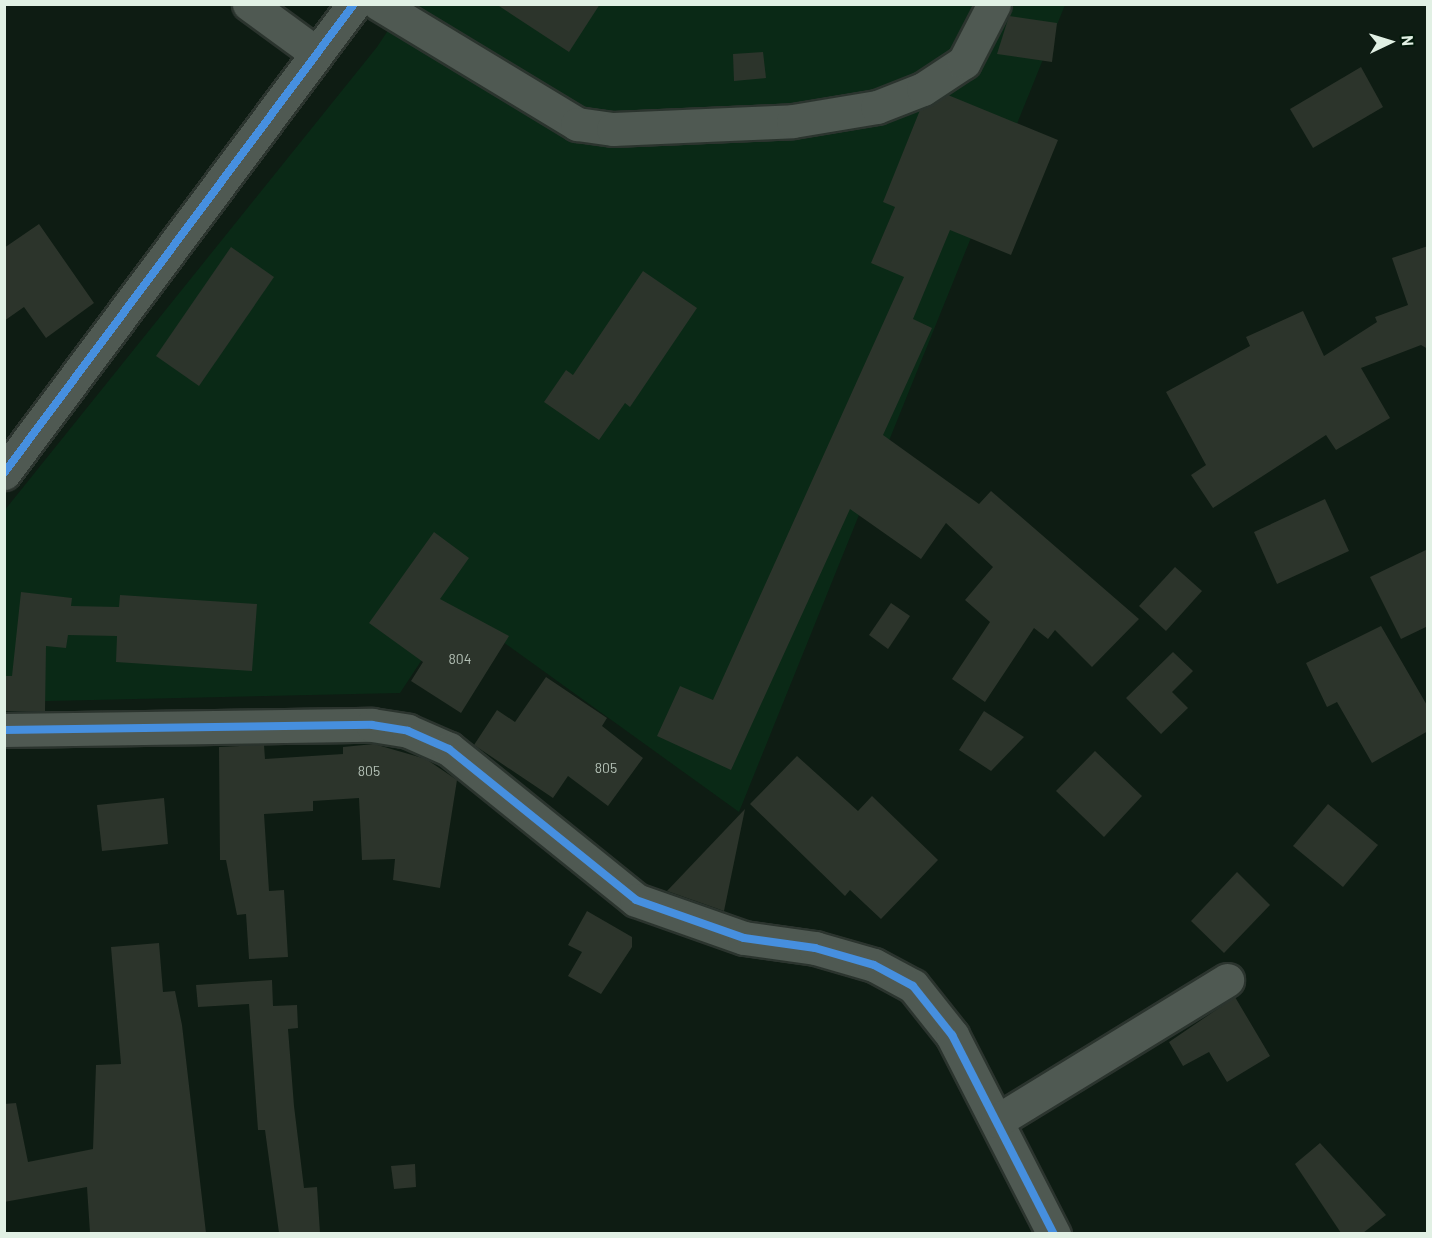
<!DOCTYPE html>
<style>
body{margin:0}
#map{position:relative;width:1432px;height:1238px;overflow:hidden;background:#0e1c13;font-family:Barlow,sans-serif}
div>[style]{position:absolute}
.built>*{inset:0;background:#0a2916}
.building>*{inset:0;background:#2c342b}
.roads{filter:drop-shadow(2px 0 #2b342e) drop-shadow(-2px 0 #2b342e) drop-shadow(0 2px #2b342e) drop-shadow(0 -2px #2b342e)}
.minor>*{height:33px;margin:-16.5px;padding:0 16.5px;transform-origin:16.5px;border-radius:16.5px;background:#4f5952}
.cycleway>*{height:8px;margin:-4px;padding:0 4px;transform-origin:4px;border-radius:4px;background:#468fdf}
span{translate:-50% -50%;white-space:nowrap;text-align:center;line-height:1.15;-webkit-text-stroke:4.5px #011809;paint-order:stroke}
.number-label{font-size:14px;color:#b4c1b6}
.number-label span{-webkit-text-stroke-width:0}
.frame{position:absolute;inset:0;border:6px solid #e1f0e4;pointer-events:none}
.north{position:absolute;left:1360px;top:12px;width:60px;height:60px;-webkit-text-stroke:4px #011809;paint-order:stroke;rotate:86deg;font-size:16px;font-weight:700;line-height:24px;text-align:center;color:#e1f0e4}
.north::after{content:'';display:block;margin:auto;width:21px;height:27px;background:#e1f0e4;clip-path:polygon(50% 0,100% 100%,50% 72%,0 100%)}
</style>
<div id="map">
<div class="built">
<i style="clip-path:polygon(405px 5px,1065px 5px,739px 812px,456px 608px,400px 693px,5px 702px,4px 511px,377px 47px)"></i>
</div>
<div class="building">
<i style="clip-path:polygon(496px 4px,600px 4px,569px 52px)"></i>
<i style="clip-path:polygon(1009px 16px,1057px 23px,1052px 62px,997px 54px)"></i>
<i style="clip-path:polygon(763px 52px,766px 78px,734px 81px,733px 54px)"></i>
<i style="clip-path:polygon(1361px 67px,1383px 107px,1313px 148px,1290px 109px)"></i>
<i style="clip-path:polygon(948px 95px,1058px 140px,1011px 255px,950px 230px,913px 319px,932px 328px,883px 435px,979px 504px,991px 491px,1139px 619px,1092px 667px,1055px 630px,1048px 639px,1034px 628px,985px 702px,952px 679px,990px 622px,965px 600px,993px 567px,946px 523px,921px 559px,850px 509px,731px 770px,657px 736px,680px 686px,713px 700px,904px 277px,871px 263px,895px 207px,883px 202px,920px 110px)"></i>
<i style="clip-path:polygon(39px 224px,94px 303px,46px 338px,24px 307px,4px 321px,4px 248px)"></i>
<i style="clip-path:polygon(1428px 246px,1428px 349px,1421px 345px,1361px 368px,1390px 418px,1336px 450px,1326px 435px,1213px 508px,1191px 475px,1206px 465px,1166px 392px,1250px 346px,1246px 337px,1303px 311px,1324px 356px,1377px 322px,1375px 317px,1408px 305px,1392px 258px)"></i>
<i style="clip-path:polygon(231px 247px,274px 277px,199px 386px,156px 356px)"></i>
<i style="clip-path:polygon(643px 271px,697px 308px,630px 407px,625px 403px,599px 440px,544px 402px,566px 370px,573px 375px)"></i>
<i style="clip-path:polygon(1325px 499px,1349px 551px,1277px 584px,1254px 532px)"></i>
<i style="clip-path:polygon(434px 532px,469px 558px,440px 599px,509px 636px,461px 713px,411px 681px,423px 662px,369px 623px)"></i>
<i style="clip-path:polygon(1428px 549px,1428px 626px,1401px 639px,1370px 577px)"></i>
<i style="clip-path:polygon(1175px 567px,1202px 591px,1166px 631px,1139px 606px)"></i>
<i style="clip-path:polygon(21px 592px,72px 598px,71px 606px,119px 607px,120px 595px,257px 604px,252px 671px,116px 662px,117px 636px,68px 635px,66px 648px,46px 646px,45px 711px,4px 711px,4px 676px,12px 676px)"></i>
<i style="clip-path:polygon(891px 603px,910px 616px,888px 649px,869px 635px)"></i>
<i style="clip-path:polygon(1381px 626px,1428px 707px,1428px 731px,1372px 763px,1337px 702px,1327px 707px,1306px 663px)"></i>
<i style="clip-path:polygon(1173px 652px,1193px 671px,1172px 692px,1188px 708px,1161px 734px,1126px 698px)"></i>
<i style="clip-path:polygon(546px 677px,607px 718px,602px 726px,643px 758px,608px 806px,568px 776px,553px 798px,474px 745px,497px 710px,515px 722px)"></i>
<i style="clip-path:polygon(984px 711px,1024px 737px,991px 771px,959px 750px)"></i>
<i style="clip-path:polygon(374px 744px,426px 759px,457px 780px,440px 888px,393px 880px,395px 859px,362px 860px,359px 798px,313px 801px,313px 811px,264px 814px,269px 891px,284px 890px,288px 957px,249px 959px,246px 914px,237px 915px,226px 860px,220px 860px,219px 747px,264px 745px,265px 759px,343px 754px,343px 747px)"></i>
<i style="clip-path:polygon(1095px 751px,1142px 796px,1104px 837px,1056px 791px)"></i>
<i style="clip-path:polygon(797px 756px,858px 811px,872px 796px,938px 860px,881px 919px,850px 890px,845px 896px,750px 804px)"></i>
<i style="clip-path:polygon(164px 798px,168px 844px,102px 851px,97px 805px)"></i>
<i style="clip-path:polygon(1328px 804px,1378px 845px,1343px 887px,1293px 846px)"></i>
<i style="clip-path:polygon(745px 809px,724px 911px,667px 891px)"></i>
<i style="clip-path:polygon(1237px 872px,1270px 905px,1224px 953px,1191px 921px)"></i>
<i style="clip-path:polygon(587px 911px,632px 937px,632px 947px,601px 994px,568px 976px,582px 952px,568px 945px)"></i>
<i style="clip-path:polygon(159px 943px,163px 992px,175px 991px,182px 1025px,206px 1233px,90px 1233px,87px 1187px,4px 1202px,4px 1104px,16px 1103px,28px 1162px,93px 1149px,96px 1065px,121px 1064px,111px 947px)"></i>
<i style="clip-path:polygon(272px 980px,273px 1006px,297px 1005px,298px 1028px,288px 1029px,294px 1106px,304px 1188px,317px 1187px,320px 1233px,279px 1233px,265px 1130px,258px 1130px,249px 1004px,198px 1007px,196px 985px)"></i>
<i style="clip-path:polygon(1235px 997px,1270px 1056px,1227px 1082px,1209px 1052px,1183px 1066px,1169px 1042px)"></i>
<i style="clip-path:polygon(1320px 1143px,1386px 1215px,1363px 1233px,1341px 1233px,1295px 1164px)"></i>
<i style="clip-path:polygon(415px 1164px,416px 1187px,394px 1189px,391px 1166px)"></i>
</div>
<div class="roads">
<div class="minor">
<i style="left:249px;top:4px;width:83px;rotate:36.2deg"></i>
<i style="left:379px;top:4px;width:232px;rotate:31.2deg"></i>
<i style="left:577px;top:124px;width:36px;rotate:8deg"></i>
<i style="left:613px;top:129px;width:180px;rotate:-2.5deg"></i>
<i style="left:793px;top:121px;width:85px;rotate:-9.5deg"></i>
<i style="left:877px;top:107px;width:49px;rotate:-21.4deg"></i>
<i style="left:923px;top:89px;width:49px;rotate:-33.4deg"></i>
<i style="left:964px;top:62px;width:65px;rotate:-62.7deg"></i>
<i style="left:4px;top:473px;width:585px;rotate:-53.27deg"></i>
<i style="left:4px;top:730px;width:368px;rotate:-0.8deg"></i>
<i style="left:372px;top:725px;width:36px;rotate:9deg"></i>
<i style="left:408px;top:731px;width:45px;rotate:23.7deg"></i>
<i style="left:449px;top:749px;width:240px;rotate:38.9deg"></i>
<i style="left:636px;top:900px;width:114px;rotate:19.4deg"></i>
<i style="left:744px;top:938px;width:72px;rotate:8deg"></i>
<i style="left:815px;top:948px;width:61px;rotate:16.1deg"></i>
<i style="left:874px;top:965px;width:44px;rotate:28.3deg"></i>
<i style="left:913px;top:986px;width:63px;rotate:51.5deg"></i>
<i style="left:952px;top:1035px;width:224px;rotate:62.9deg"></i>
<i style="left:997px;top:1121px;width:270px;rotate:-31.5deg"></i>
</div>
</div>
<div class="cycleway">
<i style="left:4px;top:473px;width:585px;rotate:-53.27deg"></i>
<i style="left:4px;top:730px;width:368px;rotate:-0.8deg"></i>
<i style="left:372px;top:725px;width:36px;rotate:9deg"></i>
<i style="left:408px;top:731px;width:45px;rotate:23.7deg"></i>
<i style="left:449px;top:749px;width:240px;rotate:38.9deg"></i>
<i style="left:636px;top:900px;width:114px;rotate:19.4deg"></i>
<i style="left:744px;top:938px;width:72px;rotate:8deg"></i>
<i style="left:815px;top:948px;width:61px;rotate:16.1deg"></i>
<i style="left:874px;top:965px;width:44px;rotate:28.3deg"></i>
<i style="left:913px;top:986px;width:63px;rotate:51.5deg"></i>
<i style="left:952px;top:1035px;width:224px;rotate:62.9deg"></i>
</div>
<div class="number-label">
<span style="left:460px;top:659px">804</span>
<span style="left:606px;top:768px">805</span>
<span style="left:369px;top:771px">805</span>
</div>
<div class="frame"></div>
<div class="north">N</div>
</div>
